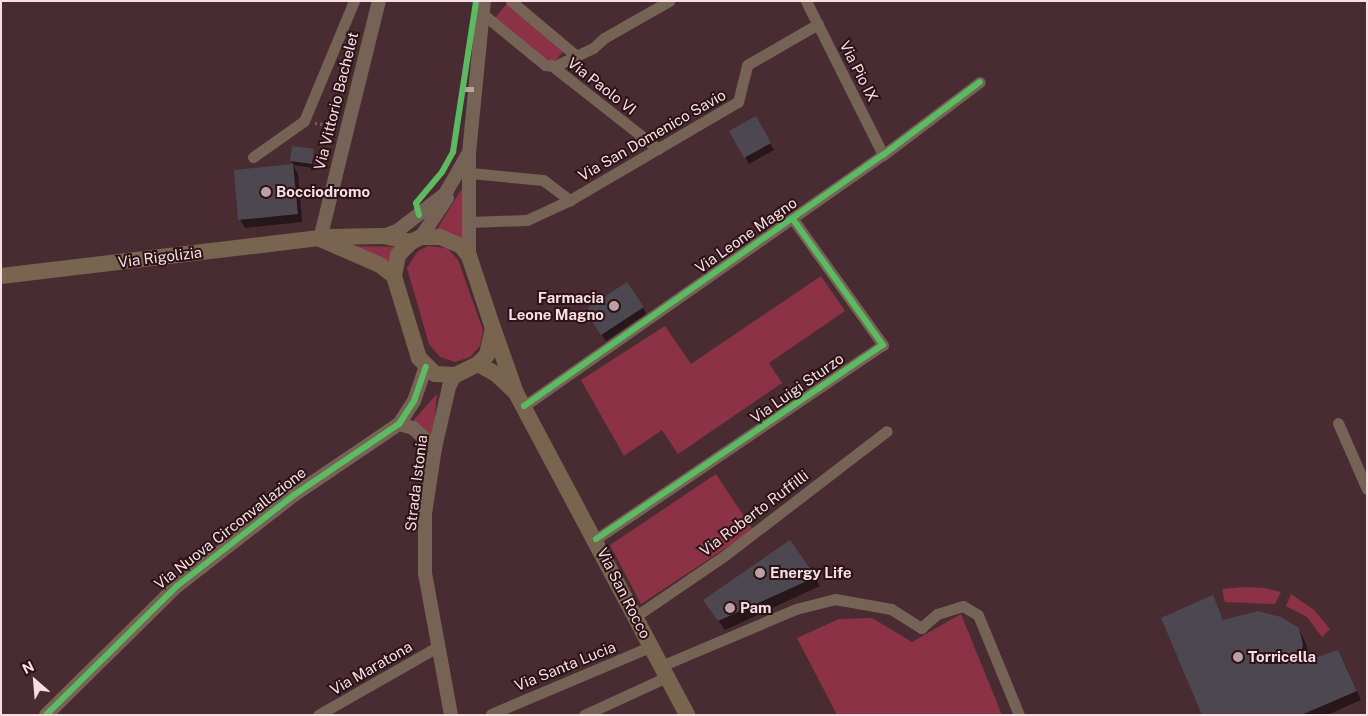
<!DOCTYPE html>
<html>
<head>
<meta charset="utf-8">
<style>
	body { margin:0 }
	#map { position:relative; width:1368px; height:716px; overflow:hidden; background:#492c32; font-family:"Public Sans",sans-serif }
	div>[style] { position:absolute }
	[style*='--x'] { left:calc(var(--x)*1px); top:calc(var(--y)*1px); width:calc(var(--w)*1px); rotate:calc(var(--a)*1deg) }
	.green>* { inset:0; background:#8b3247 }
	.shadow>* { inset:0; background:#0007 }
	.building>* { inset:0; background:#4d4751 }
	.path>* { height:2.5px; margin-top:-1.25px; transform-origin:0; background:repeating-linear-gradient(90deg,#726058 0 2.5px,transparent 0 5px) }
	.minor>* { height:11px; margin:-5.5px; padding:0 5.5px; transform-origin:5.5px; border-radius:5.5px; background:#756355 }
	.tertiary>* { height:14px; margin:-7px; padding:0 7px; transform-origin:7px; border-radius:7px; background:#756355 }
	.secondary>* { height:16px; margin:-8px; padding:0 8px; transform-origin:8px; border-radius:8px; background:#79644f }
	.quiet>* { height:5px; margin-top:-2.5px; transform-origin:0; background:repeating-linear-gradient(90deg,#bda197 0 10px,transparent 0 15px) }
	.cycleway>* { height:6px; margin:-3px; padding:0 3px; transform-origin:3px; border-radius:3px; background:#5cba63 }
	.dots>* { width:14px; height:14px; translate:-50% -50%; box-sizing:border-box; border:2px solid #2c1317; border-radius:50% }
	span { translate:-50% -50%; white-space:nowrap; text-align:center; line-height:1.15; -webkit-text-stroke:4px #2c1317; paint-order:stroke }
	.street-label { font-size:15px; color:#fbdee1 }
	.poi-label { font-size:15px; color:#fbdee1; font-weight:700 }
	.left { translate:0 -50%; text-align:left }
	.right { translate:-100% -50%; text-align:right }
	.frame { position:absolute; inset:0; border:2px solid #fbdee1; pointer-events:none }
	.north { position:absolute; left:10px; top:656px; width:50px; height:50px; -webkit-text-stroke:4px #2c1317; paint-order:stroke; rotate:333deg; font-size:14px; font-weight:700; line-height:20px; text-align:center; color:#fbdee1 }
	.north::after { content:''; display:block; margin:auto; width:18px; height:22px; background:#fbdee1; clip-path:polygon(50% 0,100% 100%,50% 72%,0 100%) }
</style>
</head>
<body>
<div id="map">
	<div class="green">
		<i style="clip-path:polygon(508px 2px,564px 51px,551px 65px,495px 18px)"></i>
		<i style="clip-path:polygon(464px 185px,465px 239px,437px 229px)"></i>
		<i style="clip-path:polygon(350px 246px,399px 247px,390px 266px)"></i>
		<i style="clip-path:polygon(428px 246px,447px 248px,458px 260px,483px 330px,480px 346px,470px 357px,455px 362px,440px 357px,429px 344px,407px 268px,418px 251px)"></i>
		<i style="clip-path:polygon(821px 276px,845px 311px,769px 363px,782px 383px,678px 454px,662px 430px,624px 456px,581px 380px,665px 326px,691px 364px)"></i>
		<i style="clip-path:polygon(437px 394px,433px 436px,412px 422px)"></i>
		<i style="clip-path:polygon(716px 474px,753px 530px,641px 604px,610px 545px)"></i>
		<i style="clip-path:polygon(1245px 587px,1264px 588px,1281px 592px,1275px 604px,1225px 602px,1222px 589px)"></i>
		<i style="clip-path:polygon(1291px 594px,1314px 610px,1330px 629px,1322px 637px,1307px 617px,1286px 606px)"></i>
		<i style="clip-path:polygon(961px 614px,1002px 715px,837px 715px,797px 638px,839px 619px,872px 618px,912px 642px)"></i>
	</div>
	<div class="shadow">
		<i style="clip-path:polygon(756px 118px,774px 150px,749px 164px,731px 132px)"></i>
		<i style="clip-path:polygon(313px 150px,313px 168px,294px 165px,291px 161px)"></i>
		<i style="clip-path:polygon(293px 165px,298px 174px,302px 222px,245px 228px,240px 219px)"></i>
		<i style="clip-path:polygon(643px 307px,646px 314px,606px 341px,590px 317px)"></i>
		<i style="clip-path:polygon(815px 578px,820px 586px,725px 630px,704px 600px)"></i>
		<i style="clip-path:polygon(1217px 606px,1224px 622px,1299px 629px,1307px 646px,1304px 663px,1343px 660px,1361px 700px,1327px 715px,1203px 715px)"></i>
	</div>
	<div class="building">
		<i style="clip-path:polygon(756px 116px,771px 143px,744px 158px,729px 131px)"></i>
		<i style="clip-path:polygon(292px 146px,314px 149px,312px 164px,290px 161px)"></i>
		<i style="clip-path:polygon(293px 164px,298px 214px,238px 220px,234px 170px)"></i>
		<i style="clip-path:polygon(627px 282px,644px 307px,601px 335px,584px 310px)"></i>
		<i style="clip-path:polygon(790px 540px,816px 577px,718px 621px,703px 600px)"></i>
		<i style="clip-path:polygon(1213px 595px,1223px 620px,1258px 611px,1281px 617px,1299px 628px,1303px 645px,1297px 664px,1338px 650px,1357px 691px,1301px 715px,1202px 715px,1161px 618px)"></i>
	</div>
	<div class="path">
		<i style="--x:315;--y:123;--w:20;--a:9"></i>
	</div>
	<div class="minor">
		<i style="--x:511;--y:1;--w:82;--a:40.1"></i>
		<i style="--x:806;--y:1;--w:172;--a:63.4"></i>
		<i style="--x:483;--y:14;--w:80;--a:39.4"></i>
		<i style="--x:545;--y:65;--w:10;--a:6"></i>
		<i style="--x:555;--y:66;--w:42;--a:-25.3"></i>
		<i style="--x:593;--y:48;--w:15;--a:-42"></i>
		<i style="--x:604;--y:38;--w:75;--a:-29.6"></i>
		<i style="--x:551;--y:65;--w:136;--a:38.1"></i>
		<i style="--x:253;--y:157;--w:62;--a:-35.2"></i>
		<i style="--x:304;--y:121;--w:130;--a:-67.4"></i>
		<i style="--x:470;--y:173;--w:73;--a:5.5"></i>
		<i style="--x:543;--y:180;--w:34;--a:37"></i>
		<i style="--x:570;--y:200;--w:194;--a:-30.3"></i>
		<i style="--x:738;--y:102;--w:38;--a:-76"></i>
		<i style="--x:747;--y:65;--w:82;--a:-30"></i>
		<i style="--x:469;--y:222;--w:58;--a:-2"></i>
		<i style="--x:527;--y:220;--w:47;--a:-24.9"></i>
		<i style="--x:524;--y:406;--w:438;--a:-35"></i>
		<i style="--x:883;--y:155;--w:121;--a:-37"></i>
		<i style="--x:1338;--y:423;--w:72;--a:66.3"></i>
		<i style="--x:596;--y:539;--w:346;--a:-34.1"></i>
		<i style="--x:883;--y:345;--w:156;--a:-125.6"></i>
		<i style="--x:636;--y:616;--w:107;--a:-34.3"></i>
		<i style="--x:724;--y:556;--w:205;--a:-37.5"></i>
		<i style="--x:661;--y:666;--w:147;--a:-22.9"></i>
		<i style="--x:796;--y:609;--w:40;--a:-14.4"></i>
		<i style="--x:835;--y:599;--w:57;--a:10.1"></i>
		<i style="--x:891;--y:609;--w:36;--a:32"></i>
		<i style="--x:921;--y:628;--w:21;--a:-41"></i>
		<i style="--x:937;--y:614;--w:27;--a:-17"></i>
		<i style="--x:963;--y:606;--w:17;--a:31"></i>
		<i style="--x:978;--y:615;--w:108;--a:67.7"></i>
		<i style="--x:491;--y:714;--w:175;--a:-22.9"></i>
		<i style="--x:318;--y:715;--w:139;--a:-29.7"></i>
		<i style="--x:584;--y:715;--w:91;--a:-24.6"></i>
	</div>
	<div class="tertiary">
		<i style="--x:383;--y:236;--w:15;--a:-20"></i>
		<i style="--x:397;--y:231;--w:61;--a:-37.6"></i>
		<i style="--x:445;--y:194;--w:46;--a:-60.1"></i>
		<i style="--x:421;--y:237;--w:47;--a:-56.3"></i>
		<i style="--x:320;--y:239;--w:245;--a:-76.1"></i>
		<i style="--x:469;--y:256;--w:103;--a:-90"></i>
		<i style="--x:469;--y:153;--w:153;--a:-84.4"></i>
		<i style="--x:399;--y:424;--w:15;--a:16"></i>
		<i style="--x:413;--y:428;--w:30;--a:42"></i>
		<i style="--x:46;--y:715;--w:184;--a:-44.6"></i>
		<i style="--x:177;--y:586;--w:148;--a:-37.9"></i>
		<i style="--x:294;--y:495;--w:127;--a:-34.1"></i>
		<i style="--x:399;--y:424;--w:27;--a:-57"></i>
		<i style="--x:414;--y:401;--w:36;--a:-71"></i>
		<i style="--x:451;--y:715;--w:143;--a:-100.4"></i>
		<i style="--x:425;--y:574;--w:60;--a:-90"></i>
		<i style="--x:425;--y:514;--w:67;--a:-81.4"></i>
		<i style="--x:435;--y:448;--w:63;--a:-77.1"></i>
		<i style="--x:449;--y:387;--w:13;--a:-63"></i>
	</div>
	<div class="secondary">
		<i style="--x:320;--y:239;--w:65;--a:23.4"></i>
		<i style="--x:380;--y:265;--w:18;--a:38"></i>
		<i style="--x:1;--y:276;--w:331;--a:-6.8"></i>
		<i style="--x:330;--y:237;--w:53;--a:-1.1"></i>
		<i style="--x:383;--y:236;--w:29;--a:12"></i>
		<i style="--x:411;--y:242;--w:11;--a:-27"></i>
		<i style="--x:421;--y:237;--w:19;--a:0"></i>
		<i style="--x:440;--y:237;--w:23;--a:23"></i>
		<i style="--x:461;--y:246;--w:13;--a:51"></i>
		<i style="--x:469;--y:256;--w:76;--a:71.6"></i>
		<i style="--x:493;--y:328;--w:28;--a:103"></i>
		<i style="--x:487;--y:355;--w:13;--a:135"></i>
		<i style="--x:478;--y:364;--w:25;--a:154"></i>
		<i style="--x:455;--y:375;--w:20;--a:-177"></i>
		<i style="--x:435;--y:374;--w:23;--a:-135"></i>
		<i style="--x:419;--y:358;--w:86;--a:-107"></i>
		<i style="--x:394;--y:276;--w:21;--a:-79"></i>
		<i style="--x:398;--y:255;--w:18;--a:-45"></i>
		<i style="--x:493;--y:328;--w:69;--a:70.5"></i>
		<i style="--x:516;--y:393;--w:365;--a:62"></i>
		<i style="--x:478;--y:364;--w:21;--a:29"></i>
		<i style="--x:496;--y:374;--w:25;--a:43"></i>
	</div>
	<div class="quiet">
		<i style="--x:464;--y:89;--w:11;--a:0"></i>
	</div>
	<div class="cycleway">
		<i style="--x:419;--y:215;--w:12;--a:-104"></i>
		<i style="--x:416;--y:203;--w:40;--a:-50"></i>
		<i style="--x:442;--y:172;--w:23;--a:-61"></i>
		<i style="--x:453;--y:152;--w:153;--a:-81.3"></i>
		<i style="--x:524;--y:406;--w:438;--a:-35"></i>
		<i style="--x:883;--y:155;--w:121;--a:-37"></i>
		<i style="--x:596;--y:539;--w:346;--a:-34.1"></i>
		<i style="--x:883;--y:345;--w:156;--a:-125.6"></i>
		<i style="--x:46;--y:715;--w:184;--a:-44.6"></i>
		<i style="--x:177;--y:586;--w:148;--a:-37.9"></i>
		<i style="--x:294;--y:495;--w:127;--a:-34.1"></i>
		<i style="--x:399;--y:424;--w:27;--a:-57"></i>
		<i style="--x:414;--y:401;--w:36;--a:-71"></i>
	</div>
	<div class="dots">
		<i style="left:266px;top:192px;background:#bda0a4"></i>
		<i style="left:614px;top:306px;background:#bda0a4"></i>
		<i style="left:760px;top:573px;background:#bda0a4"></i>
		<i style="left:730px;top:608px;background:#bda0a4"></i>
		<i style="left:1238px;top:657px;background:#bda0a4"></i>
	</div>
	<div class="street-label">
		<span style="left:859px;top:71px;rotate:63deg">Via Pio IX</span>
		<span style="left:602px;top:86px;rotate:38deg">Via Paolo VI</span>
		<span style="left:336px;top:101px;rotate:-76deg">Via Vittorio Bachelet</span>
		<span style="left:652px;top:135px;rotate:-30deg">Via San Domenico Savio</span>
		<span style="left:746px;top:235px;rotate:-35deg">Via Leone Magno</span>
		<span style="left:160px;top:257px;rotate:-7deg">Via Rigolizia</span>
		<span style="left:797px;top:388px;rotate:-35deg">Via Luigi Sturzo</span>
		<span style="left:416px;top:483px;rotate:-83deg">Strada Istonia</span>
		<span style="left:754px;top:513px;rotate:-37deg">Via Roberto Ruffilli</span>
		<span style="left:230px;top:528px;rotate:-38deg">Via Nuova Circonvallazione</span>
		<span style="left:624px;top:593px;rotate:63deg">Via San Rocco</span>
		<span style="left:565px;top:666px;rotate:-22deg">Via Santa Lucia</span>
		<span style="left:371px;top:668px;rotate:-30deg">Via Maratona</span>
	</div>
	<div class="poi-label">
		<span class="left" style="left:276px;top:192px">Bocciodromo</span>
		<span class="right" style="left:604px;top:306px">Farmacia<br>Leone Magno</span>
		<span class="left" style="left:770px;top:573px">Energy Life</span>
		<span class="left" style="left:740px;top:608px">Pam</span>
		<span class="left" style="left:1248px;top:657px">Torricella</span>
	</div>
	<div class="frame"></div>
	<div class="north">N</div>
</div>
</body>
</html>
